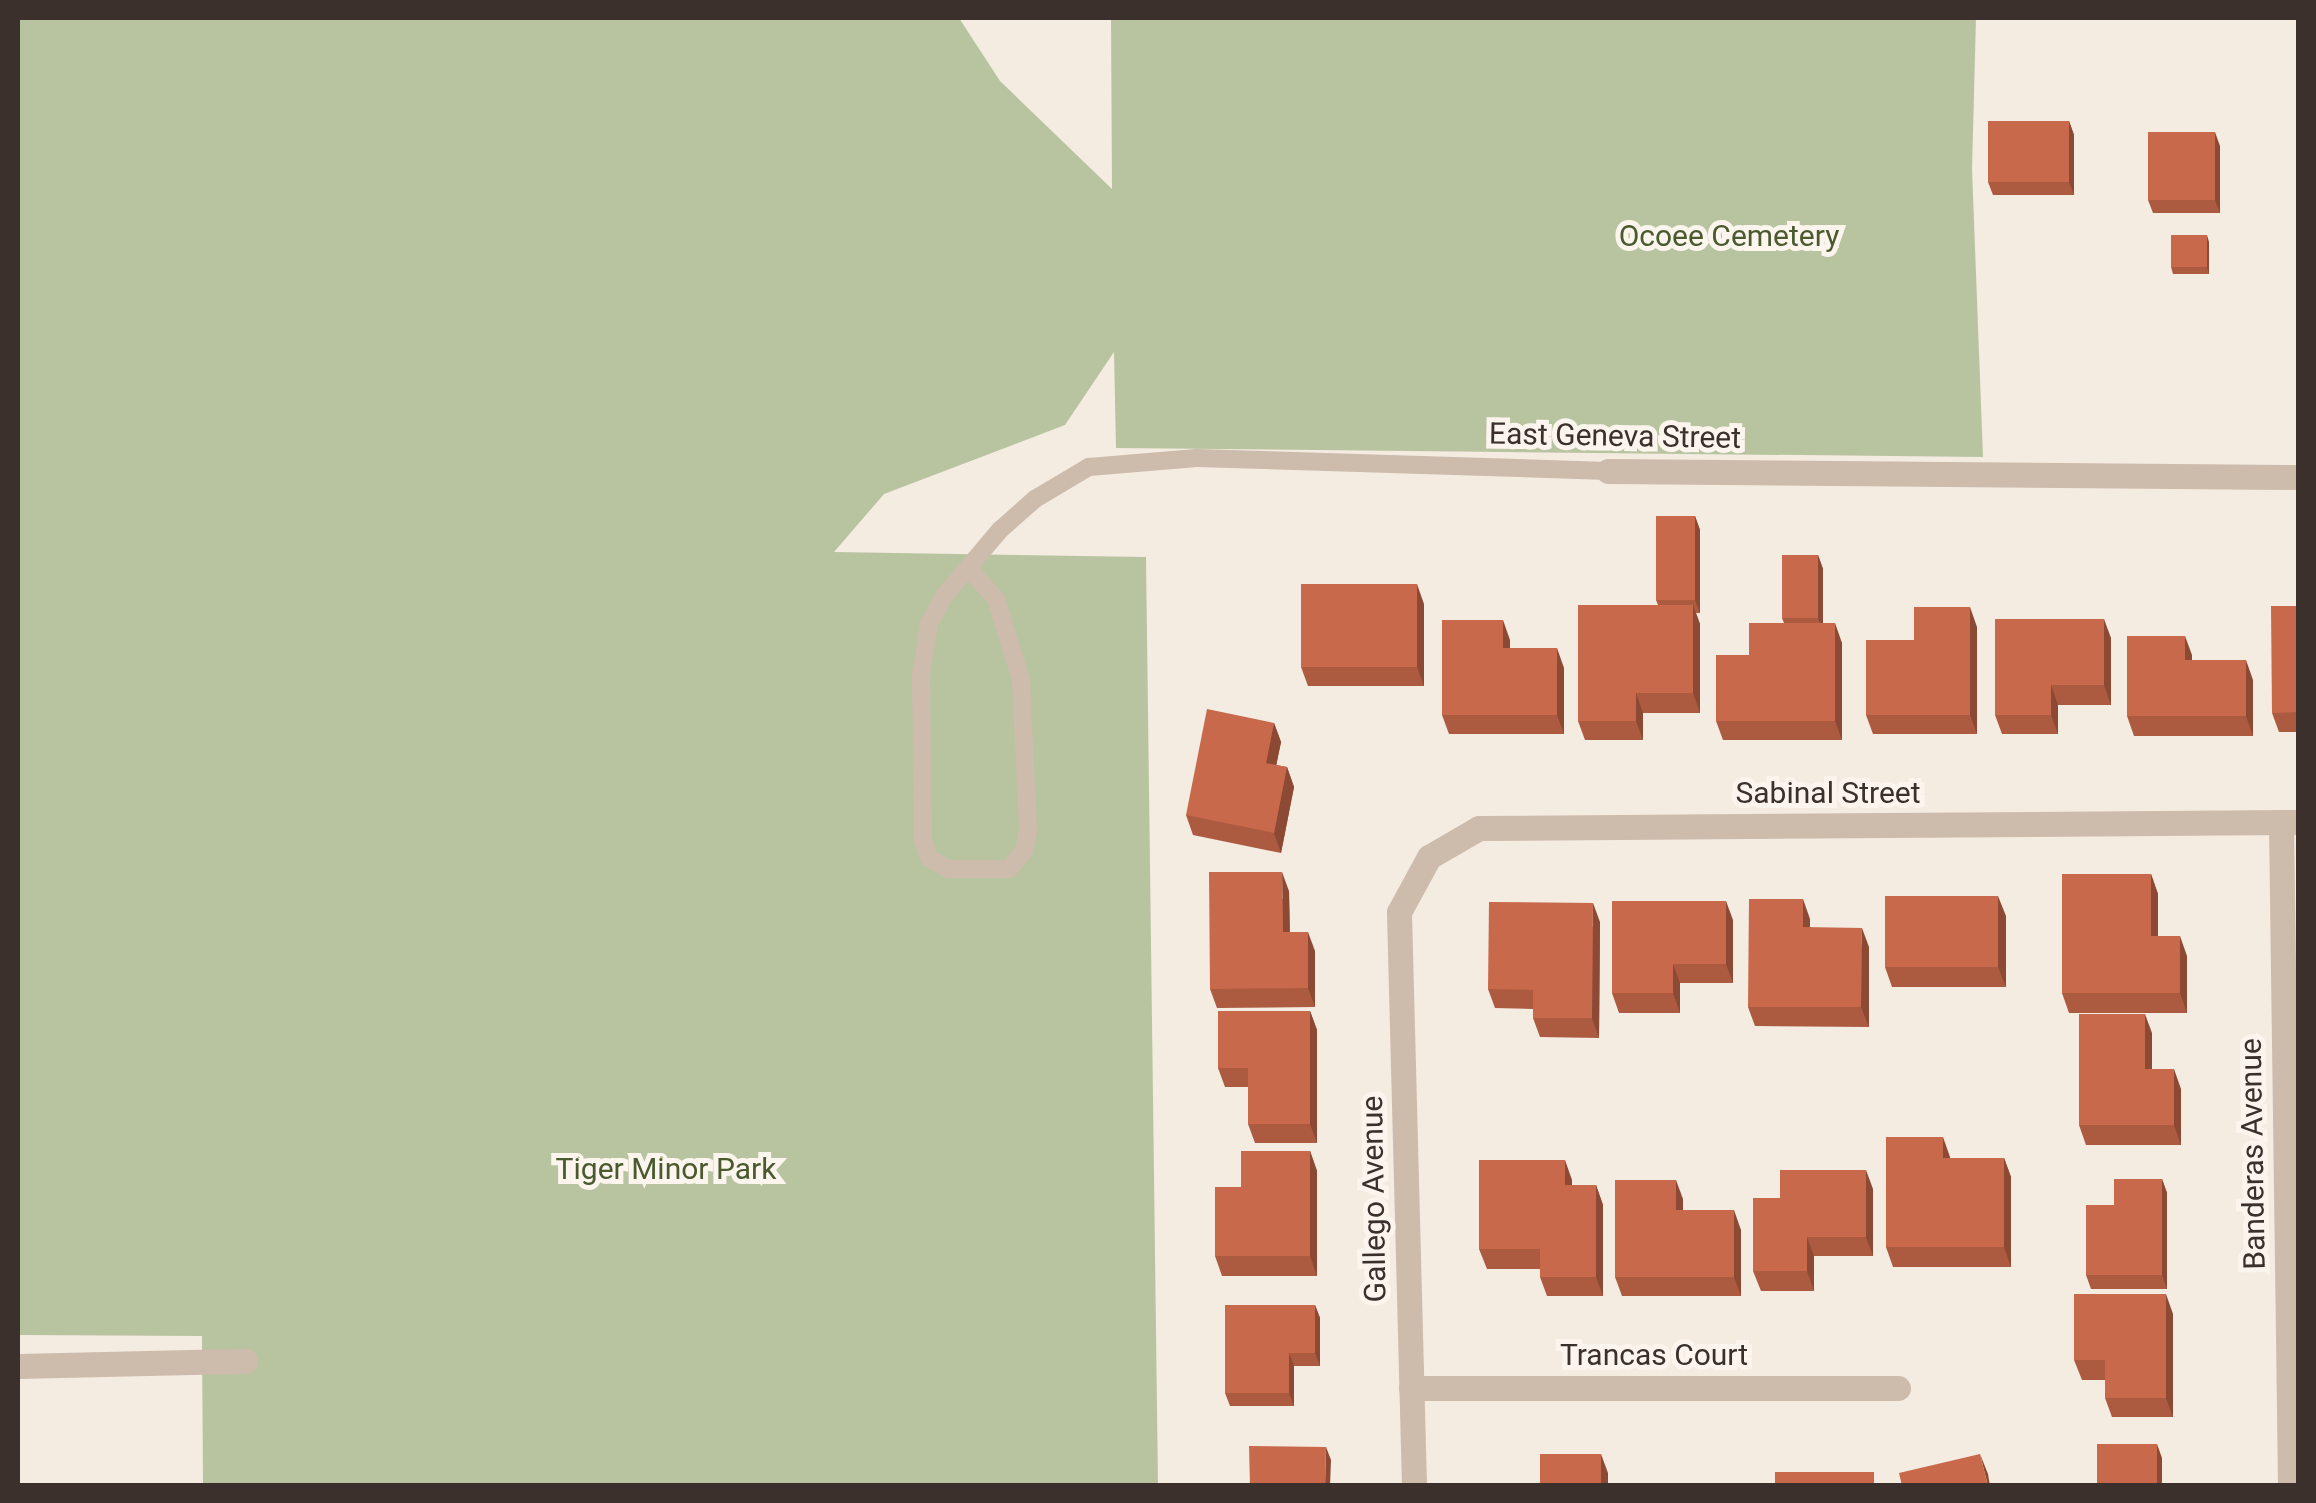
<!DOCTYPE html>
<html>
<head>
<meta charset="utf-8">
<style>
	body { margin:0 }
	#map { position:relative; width:2316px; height:1503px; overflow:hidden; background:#f4ebe1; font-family:Roboto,sans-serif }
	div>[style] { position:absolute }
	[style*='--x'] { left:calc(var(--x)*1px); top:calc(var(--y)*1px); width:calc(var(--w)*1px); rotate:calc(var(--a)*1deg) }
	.green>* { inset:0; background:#b8c4a0 }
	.lane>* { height:18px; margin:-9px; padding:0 9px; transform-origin:9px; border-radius:9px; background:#cdbbac }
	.street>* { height:25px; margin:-12.5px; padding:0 12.5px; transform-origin:12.5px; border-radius:12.5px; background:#cdbbac }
	.wall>* { inset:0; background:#ac5a40 }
	.shaded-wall>* { inset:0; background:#8c4a34 }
	.building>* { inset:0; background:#c8694b }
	span { translate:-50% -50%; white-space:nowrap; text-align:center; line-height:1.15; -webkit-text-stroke:10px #fbf5ee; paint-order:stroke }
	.park-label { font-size:30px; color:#4a5a2e }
	.street-label { font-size:30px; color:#3b302b }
	.frame { position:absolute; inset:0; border:20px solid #3b302b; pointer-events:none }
</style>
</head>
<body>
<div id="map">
	<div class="green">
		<i style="clip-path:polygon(18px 18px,959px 18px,1000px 81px,1112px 189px,1111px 18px,1976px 18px,1972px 169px,1983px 457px,1116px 448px,1114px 352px,1065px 425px,884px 494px,834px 552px,1146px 557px,1158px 1485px,203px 1485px,202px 1336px,18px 1335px)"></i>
	</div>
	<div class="lane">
		<i style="--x:969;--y:569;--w:40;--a:48"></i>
		<i style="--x:996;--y:599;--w:85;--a:72.8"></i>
		<i style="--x:1021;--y:680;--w:150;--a:87.3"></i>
		<i style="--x:1028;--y:830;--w:21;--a:101"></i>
		<i style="--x:1024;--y:851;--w:23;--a:130"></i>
		<i style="--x:1009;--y:869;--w:61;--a:180"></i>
		<i style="--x:948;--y:869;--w:22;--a:-150"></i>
		<i style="--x:929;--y:858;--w:20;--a:-108"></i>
		<i style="--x:923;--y:839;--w:165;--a:-90.7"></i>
		<i style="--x:921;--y:674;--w:51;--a:-80.9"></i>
		<i style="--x:929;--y:624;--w:32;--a:-62"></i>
		<i style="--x:944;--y:596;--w:87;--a:-49.7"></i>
		<i style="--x:1000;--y:530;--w:47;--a:-41.5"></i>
		<i style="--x:1035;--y:499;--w:63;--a:-30.7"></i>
		<i style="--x:1089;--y:467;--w:108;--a:-4.8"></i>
		<i style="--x:1197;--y:458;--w:411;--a:1.8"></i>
	</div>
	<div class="street">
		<i style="--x:1608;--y:471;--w:690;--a:0.5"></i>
		<i style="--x:2281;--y:822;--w:664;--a:89.22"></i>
		<i style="--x:18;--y:1366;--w:227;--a:-1.3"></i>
		<i style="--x:1411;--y:1388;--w:487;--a:0"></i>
		<i style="--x:1414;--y:1486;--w:574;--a:-91.5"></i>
		<i style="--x:1399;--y:912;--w:63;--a:-61.4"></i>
		<i style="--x:1429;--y:857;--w:58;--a:-30.1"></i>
		<i style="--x:1479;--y:828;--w:819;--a:-0.42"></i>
	</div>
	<div class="wall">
		<i style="clip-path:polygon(2069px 121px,2074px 135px,2074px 195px,1993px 195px,1988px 182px)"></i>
		<i style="clip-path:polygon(2220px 146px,2220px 213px,2153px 213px,2148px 200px)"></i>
		<i style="clip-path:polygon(2209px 242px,2209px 274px,2173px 274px,2171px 267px)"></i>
		<i style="clip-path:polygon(1695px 516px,1700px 530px,1700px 613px,1696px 613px,1700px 624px,1700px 713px,1643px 713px,1643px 740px,1585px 740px,1578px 721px,1658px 605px,1656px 600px)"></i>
		<i style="clip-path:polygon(1818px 555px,1823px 569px,1823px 623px,1842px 643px,1842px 740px,1723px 740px,1716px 721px,1749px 655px,1784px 623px,1782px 618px)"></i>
		<i style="clip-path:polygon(1424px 604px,1424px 686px,1308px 686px,1301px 667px)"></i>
		<i style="clip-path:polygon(2298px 606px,2298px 732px,2279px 732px,2272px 713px)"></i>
		<i style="clip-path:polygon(1977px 627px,1977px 734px,1873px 734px,1866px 715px)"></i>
		<i style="clip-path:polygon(2111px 638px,2111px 705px,2058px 705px,2058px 734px,2002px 734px,1995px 715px)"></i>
		<i style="clip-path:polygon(1510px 640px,1510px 648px,1564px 668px,1564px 734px,1449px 734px,1442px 715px)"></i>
		<i style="clip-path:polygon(2192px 655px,2192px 660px,2253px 680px,2253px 736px,2134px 736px,2127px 716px)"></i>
		<i style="clip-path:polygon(1274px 723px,1281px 742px,1276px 765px,1287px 767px,1294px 787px,1281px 853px,1193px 835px,1186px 815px)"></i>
		<i style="clip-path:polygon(2151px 874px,2158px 894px,2158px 936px,2187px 956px,2187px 1013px,2069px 1013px,2062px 993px)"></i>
		<i style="clip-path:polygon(1289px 891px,1290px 932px,1315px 951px,1315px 1007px,1217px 1008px,1210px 989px)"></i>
		<i style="clip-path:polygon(2006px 916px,2006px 987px,1892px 987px,1885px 967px)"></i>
		<i style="clip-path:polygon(1810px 919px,1810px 927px,1869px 947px,1869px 1027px,1755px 1026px,1748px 1007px)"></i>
		<i style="clip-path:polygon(1733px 920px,1733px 983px,1680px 983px,1680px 1013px,1619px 1013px,1612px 993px)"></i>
		<i style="clip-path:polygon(1600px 922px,1599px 1038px,1540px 1037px,1533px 1018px,1533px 1009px,1495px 1008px,1488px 989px)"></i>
		<i style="clip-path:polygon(1310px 1011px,1317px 1030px,1317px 1143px,1255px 1143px,1248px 1124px,1248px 1087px,1225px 1087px,1218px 1068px)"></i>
		<i style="clip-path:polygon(2152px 1033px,2152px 1069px,2181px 1089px,2181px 1145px,2086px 1145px,2079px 1125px)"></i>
		<i style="clip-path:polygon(1310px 1151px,1317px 1171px,1317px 1276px,1222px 1276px,1215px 1256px,1241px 1187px)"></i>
		<i style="clip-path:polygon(1950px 1158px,2004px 1158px,2011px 1177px,2011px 1267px,1893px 1267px,1886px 1247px)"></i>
		<i style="clip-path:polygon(2162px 1179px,2167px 1193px,2167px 1289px,2091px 1289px,2086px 1275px,2114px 1205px)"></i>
		<i style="clip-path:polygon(1572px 1180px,1572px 1185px,1596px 1185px,1603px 1205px,1603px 1296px,1547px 1296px,1540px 1277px,1540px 1269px,1487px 1269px,1479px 1249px)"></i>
		<i style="clip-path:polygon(1873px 1189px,1873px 1256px,1814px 1256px,1814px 1291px,1761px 1291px,1753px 1271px,1780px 1198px)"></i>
		<i style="clip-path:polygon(1683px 1199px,1683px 1210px,1741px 1230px,1741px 1296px,1622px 1296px,1615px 1277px)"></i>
		<i style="clip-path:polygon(1315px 1305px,1320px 1318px,1320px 1366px,1294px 1366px,1294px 1406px,1230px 1406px,1225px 1393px)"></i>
		<i style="clip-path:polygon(2173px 1314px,2173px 1417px,2112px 1417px,2105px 1398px,2105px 1380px,2082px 1380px,2074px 1360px)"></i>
	</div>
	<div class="shaded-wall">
		<i style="clip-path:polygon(2069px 121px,2074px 135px,2074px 195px,2069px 182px)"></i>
		<i style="clip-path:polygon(2215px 132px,2220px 146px,2220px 213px,2215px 200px)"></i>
		<i style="clip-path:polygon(2207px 235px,2209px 242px,2209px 274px,2207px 267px)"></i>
		<i style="clip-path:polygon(1695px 516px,1700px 530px,1700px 613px,1695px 600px)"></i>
		<i style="clip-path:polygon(1818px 555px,1823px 569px,1823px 632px,1818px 618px)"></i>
		<i style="clip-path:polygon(1417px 584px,1424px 604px,1424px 686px,1417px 667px)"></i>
		<i style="clip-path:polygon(1693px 605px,1700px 624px,1700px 713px,1693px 693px)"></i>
		<i style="clip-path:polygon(1970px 607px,1977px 627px,1977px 734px,1970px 715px)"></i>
		<i style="clip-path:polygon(2104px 619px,2111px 638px,2111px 705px,2104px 685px)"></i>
		<i style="clip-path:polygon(1503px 620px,1510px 640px,1510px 668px,1503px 648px)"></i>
		<i style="clip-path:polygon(1835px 623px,1842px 643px,1842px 740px,1835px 721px)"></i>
		<i style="clip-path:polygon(2185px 636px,2192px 655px,2192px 680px,2185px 660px)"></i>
		<i style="clip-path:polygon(1557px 648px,1564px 668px,1564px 734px,1557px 715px)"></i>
		<i style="clip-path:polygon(2246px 660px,2253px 680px,2253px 736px,2246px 716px)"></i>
		<i style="clip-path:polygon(2051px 685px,2058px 705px,2058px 734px,2051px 715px)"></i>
		<i style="clip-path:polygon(1636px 693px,1643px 713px,1643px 740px,1636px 721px)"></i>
		<i style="clip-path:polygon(1274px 723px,1281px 742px,1273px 782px,1266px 763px)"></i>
		<i style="clip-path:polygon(1287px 767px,1294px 787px,1281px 853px,1274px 833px)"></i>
		<i style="clip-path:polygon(1282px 872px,1289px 891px,1290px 952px,1283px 932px)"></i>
		<i style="clip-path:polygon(2151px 874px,2158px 894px,2158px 956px,2151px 936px)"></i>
		<i style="clip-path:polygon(1998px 896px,2006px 916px,2006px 987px,1998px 967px)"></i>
		<i style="clip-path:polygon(1803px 899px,1810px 919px,1810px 947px,1803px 927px)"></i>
		<i style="clip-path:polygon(1726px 901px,1733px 920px,1733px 983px,1726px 964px)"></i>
		<i style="clip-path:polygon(1593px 903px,1600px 922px,1599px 1038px,1592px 1018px)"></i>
		<i style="clip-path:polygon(1862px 928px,1869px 947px,1869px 1027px,1861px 1007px)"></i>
		<i style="clip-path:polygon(1308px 932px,1315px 951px,1315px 1007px,1308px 988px)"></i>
		<i style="clip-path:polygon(2180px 936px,2187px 956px,2187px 1013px,2180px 993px)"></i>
		<i style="clip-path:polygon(1673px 964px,1680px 983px,1680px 1013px,1673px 993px)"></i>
		<i style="clip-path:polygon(1310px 1011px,1317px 1030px,1317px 1143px,1310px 1124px)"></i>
		<i style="clip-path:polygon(2145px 1014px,2152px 1033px,2152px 1089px,2145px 1069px)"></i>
		<i style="clip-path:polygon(2174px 1069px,2181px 1089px,2181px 1145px,2174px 1125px)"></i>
		<i style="clip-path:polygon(1943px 1137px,1950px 1157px,1950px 1177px,1943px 1158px)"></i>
		<i style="clip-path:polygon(1310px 1151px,1317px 1171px,1317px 1276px,1310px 1256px)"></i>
		<i style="clip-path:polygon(2004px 1158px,2011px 1177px,2011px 1267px,2004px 1247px)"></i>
		<i style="clip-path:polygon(1565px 1160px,1572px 1180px,1572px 1205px,1565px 1185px)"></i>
		<i style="clip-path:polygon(1866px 1170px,1873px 1189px,1873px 1256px,1866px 1237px)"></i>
		<i style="clip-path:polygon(2162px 1179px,2167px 1193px,2167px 1289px,2162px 1275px)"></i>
		<i style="clip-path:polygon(1676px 1180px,1683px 1199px,1683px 1230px,1676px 1210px)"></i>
		<i style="clip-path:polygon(1596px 1185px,1603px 1205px,1603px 1296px,1596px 1277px)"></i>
		<i style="clip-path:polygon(1734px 1210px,1741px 1230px,1741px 1296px,1734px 1277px)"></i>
		<i style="clip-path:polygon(1807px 1237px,1814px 1256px,1814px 1291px,1807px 1271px)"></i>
		<i style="clip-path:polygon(2166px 1294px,2173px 1314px,2173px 1417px,2166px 1398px)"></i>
		<i style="clip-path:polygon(1315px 1305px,1320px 1318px,1320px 1366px,1315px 1353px)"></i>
		<i style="clip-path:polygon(1289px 1353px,1294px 1366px,1294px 1406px,1289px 1393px)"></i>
		<i style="clip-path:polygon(2157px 1444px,2162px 1458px,2162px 1486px,2157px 1486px)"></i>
		<i style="clip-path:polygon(1326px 1447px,1331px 1460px,1330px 1486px,1325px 1486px)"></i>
		<i style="clip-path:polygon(1601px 1454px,1608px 1473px,1608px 1486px,1601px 1486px)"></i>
		<i style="clip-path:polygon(1980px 1454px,1988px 1474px,1990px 1486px,1988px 1486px)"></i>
	</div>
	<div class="building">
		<i style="clip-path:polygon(1988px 121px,2069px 121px,2069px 182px,1988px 182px)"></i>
		<i style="clip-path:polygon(2148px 132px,2215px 132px,2215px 200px,2148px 200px)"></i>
		<i style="clip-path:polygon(2171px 235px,2207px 235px,2207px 267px,2171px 267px)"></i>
		<i style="clip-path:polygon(1656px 516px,1695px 516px,1695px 600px,1656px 600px)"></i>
		<i style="clip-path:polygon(1782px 555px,1818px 555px,1818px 618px,1782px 618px)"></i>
		<i style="clip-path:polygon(1301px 584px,1417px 584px,1417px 667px,1301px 667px)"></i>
		<i style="clip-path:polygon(1578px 605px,1693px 605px,1693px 693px,1636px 693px,1636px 721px,1578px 721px)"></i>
		<i style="clip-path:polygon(2271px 606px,2298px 606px,2298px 712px,2272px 713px)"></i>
		<i style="clip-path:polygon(1914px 607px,1970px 607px,1970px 715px,1866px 715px,1866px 640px,1914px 640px)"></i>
		<i style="clip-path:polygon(1995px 619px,2104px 619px,2104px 685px,2051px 685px,2051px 715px,1995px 715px)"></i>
		<i style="clip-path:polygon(1442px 620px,1503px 620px,1503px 648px,1557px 648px,1557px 715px,1442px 715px)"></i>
		<i style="clip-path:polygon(1749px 623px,1835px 623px,1835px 721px,1716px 721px,1716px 655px,1749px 655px)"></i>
		<i style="clip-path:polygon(2127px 636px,2185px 636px,2185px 660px,2246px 660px,2246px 716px,2127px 716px)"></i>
		<i style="clip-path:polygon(1207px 709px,1274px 723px,1266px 763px,1287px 767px,1274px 833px,1186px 815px)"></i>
		<i style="clip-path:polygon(1209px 872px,1282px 872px,1283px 932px,1308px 932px,1308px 988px,1210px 989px)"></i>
		<i style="clip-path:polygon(2062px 874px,2151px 874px,2151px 936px,2180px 936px,2180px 993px,2062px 993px)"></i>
		<i style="clip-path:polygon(1885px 896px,1998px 896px,1998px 967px,1885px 967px)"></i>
		<i style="clip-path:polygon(1749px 899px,1803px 899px,1803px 927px,1862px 928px,1861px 1007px,1748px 1007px)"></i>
		<i style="clip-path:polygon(1612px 901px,1726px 901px,1726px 964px,1673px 964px,1673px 993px,1612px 993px)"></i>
		<i style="clip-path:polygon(1489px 902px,1593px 903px,1592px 1018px,1533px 1018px,1533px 990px,1488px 989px)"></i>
		<i style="clip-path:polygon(1218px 1011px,1310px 1011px,1310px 1124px,1248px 1124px,1248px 1068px,1218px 1068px)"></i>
		<i style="clip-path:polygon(2079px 1014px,2145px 1014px,2145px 1069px,2174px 1069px,2174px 1125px,2079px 1125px)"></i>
		<i style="clip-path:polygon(1886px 1137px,1943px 1137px,1943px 1158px,2004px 1158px,2004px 1247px,1886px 1247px)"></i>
		<i style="clip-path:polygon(1241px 1151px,1310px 1151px,1310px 1256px,1215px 1256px,1215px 1187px,1241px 1187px)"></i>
		<i style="clip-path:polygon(1479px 1160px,1565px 1160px,1565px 1185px,1596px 1185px,1596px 1277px,1540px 1277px,1540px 1249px,1479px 1249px)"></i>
		<i style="clip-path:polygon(1780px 1170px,1866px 1170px,1866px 1237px,1807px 1237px,1807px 1271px,1753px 1271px,1753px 1198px,1780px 1198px)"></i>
		<i style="clip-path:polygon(2114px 1179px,2162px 1179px,2162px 1275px,2086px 1275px,2086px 1205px,2114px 1205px)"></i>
		<i style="clip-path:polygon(1615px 1180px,1676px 1180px,1676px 1210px,1734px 1210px,1734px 1277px,1615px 1277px)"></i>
		<i style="clip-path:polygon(2074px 1294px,2166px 1294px,2166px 1398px,2105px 1398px,2105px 1360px,2074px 1360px)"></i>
		<i style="clip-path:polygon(1225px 1305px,1315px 1305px,1315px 1353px,1289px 1353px,1289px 1393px,1225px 1393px)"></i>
		<i style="clip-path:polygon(2097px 1444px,2157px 1444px,2157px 1486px,2097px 1486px)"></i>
		<i style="clip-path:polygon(1249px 1446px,1326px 1447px,1325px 1486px,1250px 1486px)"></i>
		<i style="clip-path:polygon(1540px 1454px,1601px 1454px,1601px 1486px,1497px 1486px,1497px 1483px,1540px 1483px)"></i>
		<i style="clip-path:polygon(1980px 1454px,1988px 1486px,1902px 1486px,1899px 1473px)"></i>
		<i style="clip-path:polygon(1775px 1472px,1874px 1472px,1874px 1486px,1775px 1486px)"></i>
	</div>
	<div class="park-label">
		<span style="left:1729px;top:236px">Ocoee Cemetery</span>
		<span style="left:666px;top:1169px">Tiger Minor Park</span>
	</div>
	<div class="street-label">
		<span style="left:1615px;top:436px;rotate:1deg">East Geneva Street</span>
		<span style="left:1828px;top:793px">Sabinal Street</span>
		<span style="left:2253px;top:1154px;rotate:-91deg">Banderas Avenue</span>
		<span style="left:1374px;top:1199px;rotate:-91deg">Gallego Avenue</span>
		<span style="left:1654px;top:1355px">Trancas Court</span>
	</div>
	<div class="frame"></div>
</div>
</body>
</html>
